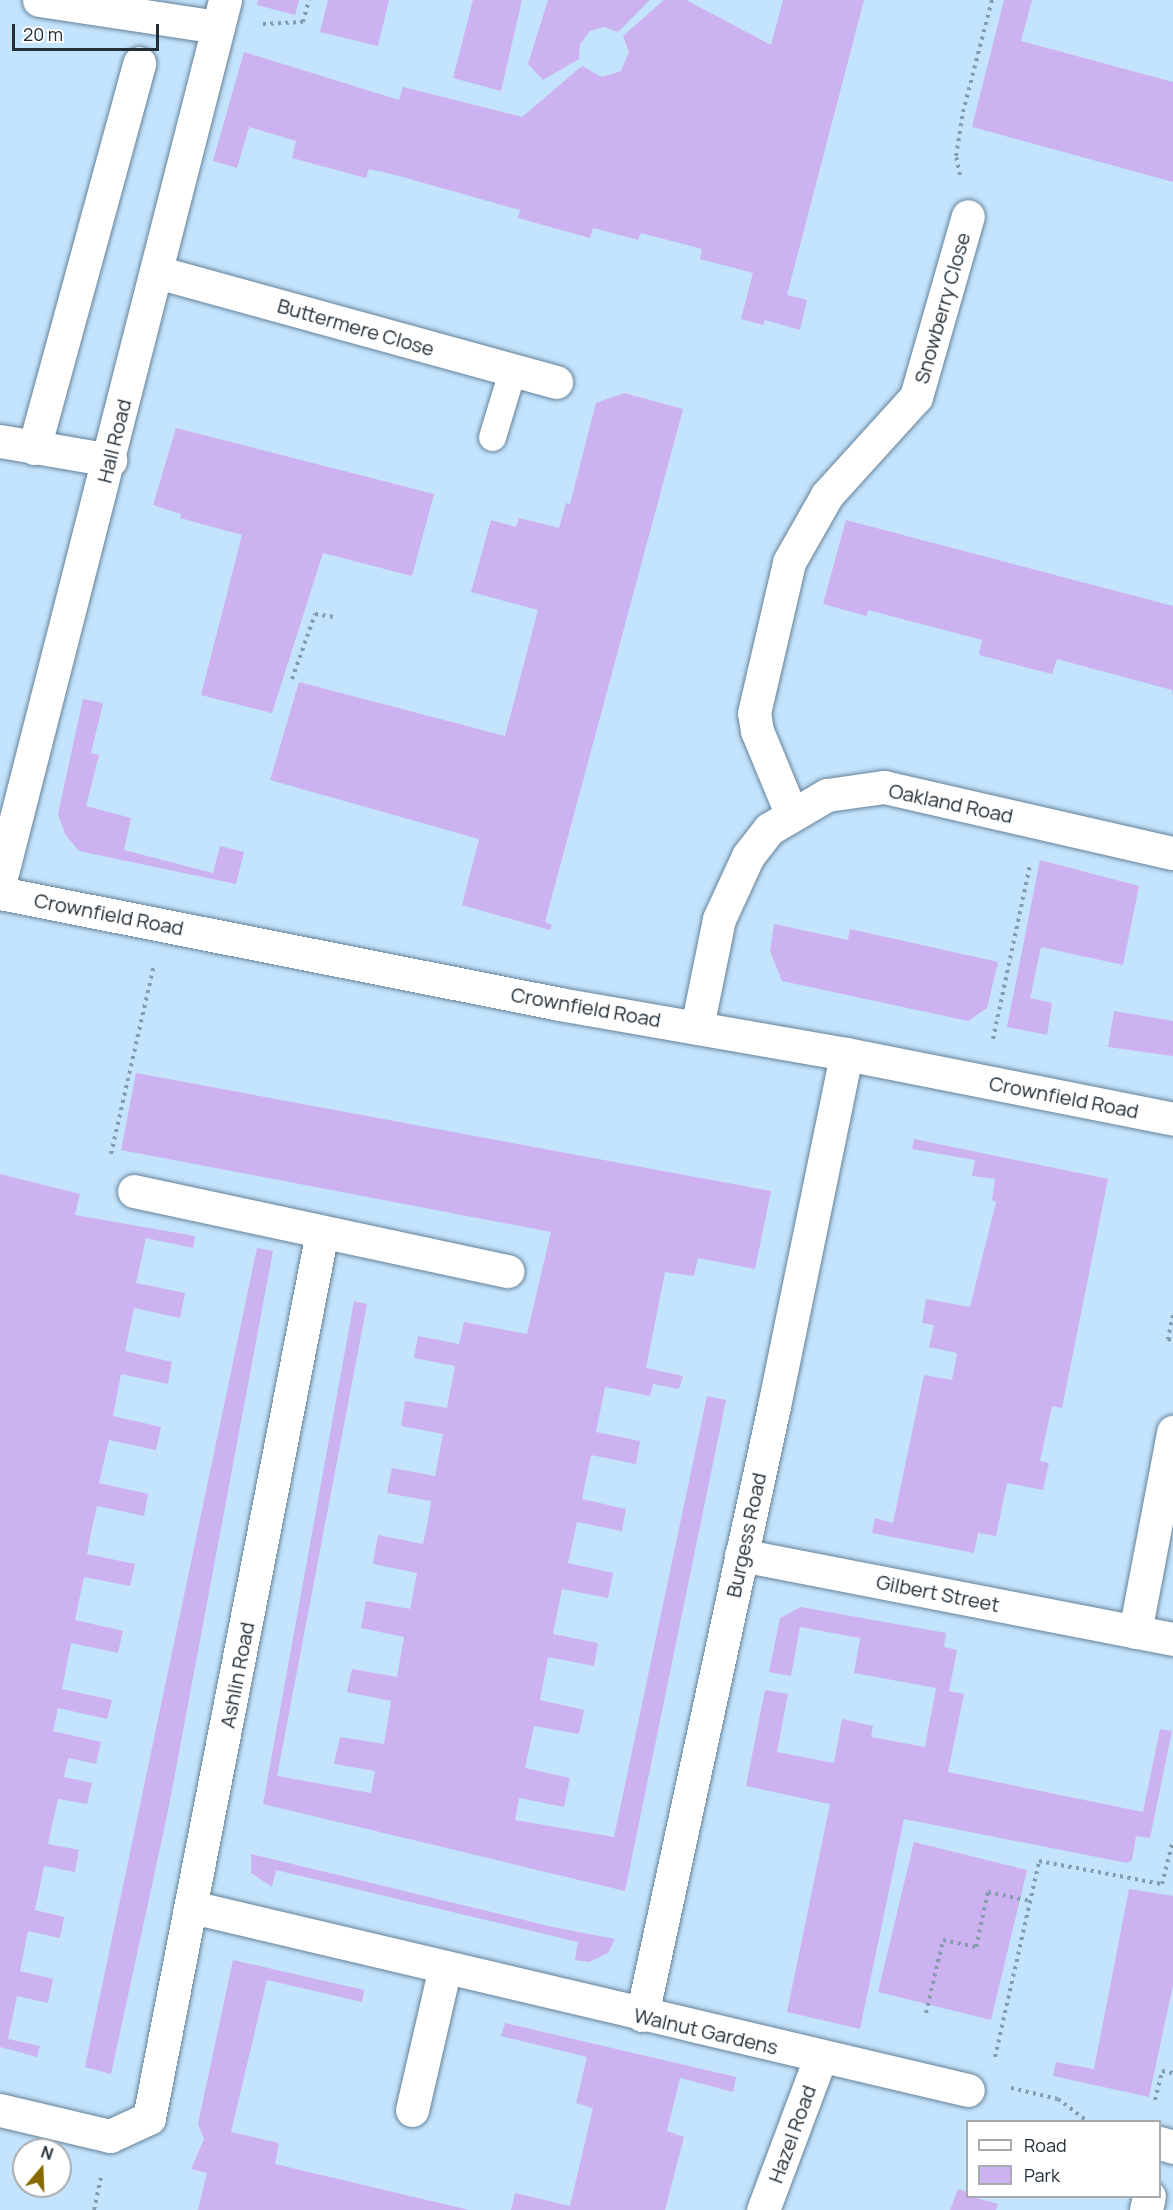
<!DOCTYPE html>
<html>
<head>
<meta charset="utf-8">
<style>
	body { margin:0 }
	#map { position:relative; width:1173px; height:2210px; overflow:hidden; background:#c4e3fc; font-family:Manrope,sans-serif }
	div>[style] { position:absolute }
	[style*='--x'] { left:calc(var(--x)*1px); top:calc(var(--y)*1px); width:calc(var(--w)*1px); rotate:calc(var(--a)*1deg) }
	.green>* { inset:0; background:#cdb2f1 }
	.path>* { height:4px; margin-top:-2px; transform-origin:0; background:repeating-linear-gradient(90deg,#849caf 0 3px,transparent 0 7.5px) }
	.roads { filter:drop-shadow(0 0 2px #658298) drop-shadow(0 0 2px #658298) }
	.lane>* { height:27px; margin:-13.5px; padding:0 13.5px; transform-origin:13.5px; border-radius:13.5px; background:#fff }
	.street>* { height:33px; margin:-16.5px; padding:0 16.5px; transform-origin:16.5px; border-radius:16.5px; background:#fff }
	.secondary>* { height:33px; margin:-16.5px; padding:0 16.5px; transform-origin:16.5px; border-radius:16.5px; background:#fff }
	span { translate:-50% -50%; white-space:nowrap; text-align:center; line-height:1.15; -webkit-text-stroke:4.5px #fff; paint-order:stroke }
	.street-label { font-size:20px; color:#222e38 }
	.legend { position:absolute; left:966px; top:2120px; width:195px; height:78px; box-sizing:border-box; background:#fff; border:2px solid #a7abaf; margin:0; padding:8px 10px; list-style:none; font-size:18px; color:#222e38 }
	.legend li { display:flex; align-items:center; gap:12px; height:30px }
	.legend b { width:30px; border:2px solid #a7abaf }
	.north { position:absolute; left:12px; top:2138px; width:60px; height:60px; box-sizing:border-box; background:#fff; border:2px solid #a7abaf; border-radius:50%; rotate:19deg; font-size:16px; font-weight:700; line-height:24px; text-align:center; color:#222e38 }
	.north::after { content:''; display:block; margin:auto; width:21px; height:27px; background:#856802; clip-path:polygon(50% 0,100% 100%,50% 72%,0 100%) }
	.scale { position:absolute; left:12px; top:24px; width:147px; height:27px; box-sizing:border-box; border:3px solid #222e38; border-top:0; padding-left:8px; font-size:18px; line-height:21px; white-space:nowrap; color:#222e38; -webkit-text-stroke:4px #fff; paint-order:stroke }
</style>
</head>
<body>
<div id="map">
	<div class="green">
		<i style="clip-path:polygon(258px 0,299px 0,295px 15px,257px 5px)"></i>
		<i style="clip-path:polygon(328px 0,389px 0,378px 46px,320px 32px)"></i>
		<i style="clip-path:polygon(473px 0,522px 0,501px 91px,453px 78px)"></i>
		<i style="clip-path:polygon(548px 0,650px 0,618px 32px,604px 27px,590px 31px,580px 44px,579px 59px,543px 80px,528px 64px)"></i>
		<i style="clip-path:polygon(664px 0,686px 0,771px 45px,783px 0,864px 0,787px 295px,807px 300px,800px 330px,765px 320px,763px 325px,741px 319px,753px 273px,700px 259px,702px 249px,641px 233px,638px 240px,593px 228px,590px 238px,518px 218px,520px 210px,399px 176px,369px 169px,366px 178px,292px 158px,296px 141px,249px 127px,237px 168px,213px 161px,244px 52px,399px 100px,403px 87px,522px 117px,582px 66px,602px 77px,621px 71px,629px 52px,623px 36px)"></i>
		<i style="clip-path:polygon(1004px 0,1032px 0,1021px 41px,1173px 82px,1173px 182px,972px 127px)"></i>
		<i style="clip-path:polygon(624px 393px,683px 409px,545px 922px,552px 925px,550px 930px,462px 905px,479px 839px,270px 780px,299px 682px,505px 736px,538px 610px,471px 592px,491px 520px,516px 527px,519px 518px,559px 528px,566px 503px,570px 504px,596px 403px)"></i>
		<i style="clip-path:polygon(176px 428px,434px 494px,412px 576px,323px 553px,272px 713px,201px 695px,242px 535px,180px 518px,181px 514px,153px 505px)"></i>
		<i style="clip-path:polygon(846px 520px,1173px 606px,1173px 696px,1172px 690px,1057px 659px,1052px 674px,979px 655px,982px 640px,868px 610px,866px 616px,823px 604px)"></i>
		<i style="clip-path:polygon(83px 699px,103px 703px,91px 753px,99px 755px,86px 806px,131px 818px,124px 850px,213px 873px,220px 846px,244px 852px,236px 884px,79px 851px,65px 834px,58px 814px)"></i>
		<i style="clip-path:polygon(1040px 860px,1139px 886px,1123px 965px,1041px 947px,1030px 998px,1052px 1003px,1047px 1035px,1007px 1027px)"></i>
		<i style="clip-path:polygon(774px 924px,848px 940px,850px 929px,998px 962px,987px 1008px,968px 1021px,782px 981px,770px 951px)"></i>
		<i style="clip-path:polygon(1114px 1011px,1173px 1021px,1173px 1056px,1108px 1047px)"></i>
		<i style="clip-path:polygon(136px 1073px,771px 1191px,755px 1269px,698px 1258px,694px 1276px,665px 1272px,646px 1368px,683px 1376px,679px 1389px,653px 1384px,650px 1396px,605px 1387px,596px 1432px,640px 1441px,638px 1452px,636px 1464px,591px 1455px,582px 1499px,626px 1509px,624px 1519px,622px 1531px,577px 1522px,568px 1563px,613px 1573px,608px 1598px,562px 1589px,553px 1634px,598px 1643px,594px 1666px,548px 1657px,540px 1700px,584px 1710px,579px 1734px,534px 1726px,525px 1768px,570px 1778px,564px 1807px,519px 1798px,515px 1820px,614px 1837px,707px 1396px,726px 1400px,625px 1891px,263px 1804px,354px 1301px,367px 1304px,277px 1776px,371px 1793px,375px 1771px,334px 1764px,340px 1737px,384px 1744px,391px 1701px,347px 1692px,352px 1669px,397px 1677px,404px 1637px,361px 1628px,366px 1601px,410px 1609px,417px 1573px,373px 1564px,378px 1535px,423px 1544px,428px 1521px,431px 1501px,387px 1493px,392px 1468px,435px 1476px,443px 1434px,401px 1426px,405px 1401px,447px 1408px,455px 1366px,414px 1358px,418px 1336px,459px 1344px,464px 1322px,527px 1334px,551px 1232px,121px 1150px)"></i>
		<i style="clip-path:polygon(914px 1139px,1108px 1179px,1062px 1408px,1052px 1406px,1040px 1461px,1049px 1463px,1043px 1490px,1007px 1483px,996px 1536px,978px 1533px,974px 1553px,872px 1533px,875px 1518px,893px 1523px,924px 1375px,952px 1380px,957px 1353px,929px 1347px,934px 1325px,922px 1323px,926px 1299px,970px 1307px,996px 1202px,992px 1200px,995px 1179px,972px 1176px,975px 1160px,912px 1149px)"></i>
		<i style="clip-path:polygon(0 1174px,80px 1194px,75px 1215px,195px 1236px,193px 1248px,146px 1238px,136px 1283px,185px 1293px,180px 1318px,134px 1308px,125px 1351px,172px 1362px,168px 1384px,121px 1374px,113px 1416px,161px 1427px,156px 1450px,109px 1440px,99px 1483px,148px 1494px,144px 1516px,97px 1506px,91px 1532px,87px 1554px,135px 1564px,130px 1586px,84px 1577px,75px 1620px,123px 1631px,118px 1653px,71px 1643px,62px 1689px,112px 1700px,107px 1719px,58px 1708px,53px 1731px,101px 1742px,96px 1764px,68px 1758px,64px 1777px,92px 1783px,87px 1804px,58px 1799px,53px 1821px,48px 1844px,79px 1850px,75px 1872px,44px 1866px,35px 1910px,64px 1917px,60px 1938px,28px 1931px,20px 1971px,53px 1979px,48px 2003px,17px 1996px,8px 2039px,40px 2046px,37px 2057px,0 2047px)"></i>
		<i style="clip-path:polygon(257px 1248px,273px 1251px,168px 1811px,111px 2074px,85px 2067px)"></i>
		<i style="clip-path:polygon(801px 1607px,946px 1633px,944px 1647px,957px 1650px,949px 1691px,964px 1694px,948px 1772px,1143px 1812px,1160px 1729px,1172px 1731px,1150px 1838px,1136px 1836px,1132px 1860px,1127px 1863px,904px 1819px,860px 2029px,787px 2012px,830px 1804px,746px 1786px,765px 1690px,788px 1694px,777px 1752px,834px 1763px,842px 1719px,873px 1726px,871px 1737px,925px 1747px,936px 1688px,854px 1673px,860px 1638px,800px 1627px,791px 1676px,769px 1672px,780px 1618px)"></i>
		<i style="clip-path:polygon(914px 1842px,1027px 1870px,991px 2020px,878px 1992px)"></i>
		<i style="clip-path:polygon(251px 1854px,553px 1927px,615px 1939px,608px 1953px,589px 1962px,575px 1960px,578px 1942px,276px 1870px,272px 1887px,251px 1873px)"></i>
		<i style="clip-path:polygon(1129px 1889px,1173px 1896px,1173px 1985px,1149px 2097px,1053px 2076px,1056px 2062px,1094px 2069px)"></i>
		<i style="clip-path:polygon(233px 1960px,364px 1990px,362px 2002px,267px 1980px,231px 2132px,279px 2143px,275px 2164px,469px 2210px,198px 2210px,207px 2173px,191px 2169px,204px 2139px,198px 2124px)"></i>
		<i style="clip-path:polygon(505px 2023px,736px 2077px,733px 2092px,680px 2078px,667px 2131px,684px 2137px,665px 2210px,511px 2210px,515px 2193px,570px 2206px,593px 2108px,576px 2103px,587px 2057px,501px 2036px)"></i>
		<i style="clip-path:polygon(958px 2189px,967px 2192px,968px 2196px,998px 2204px,996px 2210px,950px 2210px)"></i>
	</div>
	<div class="path">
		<i style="--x:263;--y:24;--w:40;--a:-2.9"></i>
		<i style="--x:303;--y:22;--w:23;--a:-75"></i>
		<i style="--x:960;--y:175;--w:19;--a:-102"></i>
		<i style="--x:956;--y:156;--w:45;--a:-81"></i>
		<i style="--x:963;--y:112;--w:116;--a:-75.5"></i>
		<i style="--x:292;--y:679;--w:69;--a:-70.5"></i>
		<i style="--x:315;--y:614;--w:18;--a:9"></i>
		<i style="--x:993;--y:1039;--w:178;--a:-78"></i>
		<i style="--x:111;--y:1154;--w:194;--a:-77.2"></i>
		<i style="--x:1173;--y:1315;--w:25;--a:102"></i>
		<i style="--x:1168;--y:1339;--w:5;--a:22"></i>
		<i style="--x:926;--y:2013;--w:75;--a:-76.9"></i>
		<i style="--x:943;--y:1940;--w:34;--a:12"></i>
		<i style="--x:976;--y:1947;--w:56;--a:-77.7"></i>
		<i style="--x:988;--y:1892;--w:43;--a:12.1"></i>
		<i style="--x:995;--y:2057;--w:201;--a:-77.3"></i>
		<i style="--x:1039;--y:1861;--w:125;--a:10.6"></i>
		<i style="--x:1162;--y:1884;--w:45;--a:-76"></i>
		<i style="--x:1011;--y:2088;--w:48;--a:13.2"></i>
		<i style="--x:1058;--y:2099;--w:38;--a:37"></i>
		<i style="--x:1155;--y:2100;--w:30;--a:-76"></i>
		<i style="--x:1162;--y:2071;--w:11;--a:10"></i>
		<i style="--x:94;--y:2210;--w:33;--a:-78"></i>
	</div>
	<div class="roads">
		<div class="lane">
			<i style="--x:492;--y:437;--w:69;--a:-73.1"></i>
		</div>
		<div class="street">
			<i style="--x:39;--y:0;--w:181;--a:8.6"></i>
			<i style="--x:157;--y:272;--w:414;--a:15.4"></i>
			<i style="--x:0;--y:441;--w:112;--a:9.8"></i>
			<i style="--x:34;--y:448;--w:399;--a:-74.7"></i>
			<i style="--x:791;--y:813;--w:89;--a:-112.5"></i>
			<i style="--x:757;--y:731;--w:18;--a:-99"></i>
			<i style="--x:754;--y:713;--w:155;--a:-76.9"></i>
			<i style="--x:789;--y:562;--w:77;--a:-60.4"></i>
			<i style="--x:827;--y:495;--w:132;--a:-47.8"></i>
			<i style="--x:916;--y:397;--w:188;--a:-74"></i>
			<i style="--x:0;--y:881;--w:909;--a:-75.67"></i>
			<i style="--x:697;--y:1027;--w:110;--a:-78.5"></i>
			<i style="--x:719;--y:919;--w:69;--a:-65.3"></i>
			<i style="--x:748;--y:856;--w:34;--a:-52"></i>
			<i style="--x:769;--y:829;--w:67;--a:-30.4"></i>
			<i style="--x:827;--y:795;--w:58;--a:-8"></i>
			<i style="--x:884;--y:787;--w:296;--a:12.9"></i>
			<i style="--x:134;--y:1191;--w:382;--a:12.1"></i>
			<i style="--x:741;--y:1555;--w:440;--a:11"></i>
			<i style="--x:1135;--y:1632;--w:204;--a:-79.2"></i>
			<i style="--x:192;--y:1907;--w:797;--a:13.27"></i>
			<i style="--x:642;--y:2015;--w:623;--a:-77.77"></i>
			<i style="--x:774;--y:1406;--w:359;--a:-78.4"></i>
			<i style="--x:0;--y:2110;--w:113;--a:13.3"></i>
			<i style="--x:110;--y:2136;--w:43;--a:-24.8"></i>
			<i style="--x:149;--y:2118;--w:903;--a:-78.95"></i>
			<i style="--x:412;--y:2110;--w:147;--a:-77"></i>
			<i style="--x:1160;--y:2143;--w:14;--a:17"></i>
			<i style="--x:763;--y:2210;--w:162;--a:-69.4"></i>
			<i style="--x:1146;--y:2210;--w:14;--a:-78"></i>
		</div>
		<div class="secondary">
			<i style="--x:0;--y:893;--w:571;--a:11.21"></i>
			<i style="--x:560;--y:1004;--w:290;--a:9.9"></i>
			<i style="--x:846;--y:1054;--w:333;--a:11.2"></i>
		</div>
	</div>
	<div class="street-label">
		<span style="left:942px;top:308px;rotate:-74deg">Snowberry Close</span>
		<span style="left:356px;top:327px;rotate:16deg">Buttermere Close</span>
		<span style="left:114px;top:441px;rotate:-76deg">Hall Road</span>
		<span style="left:951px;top:803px;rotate:12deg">Oakland Road</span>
		<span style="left:109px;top:914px;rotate:11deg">Crownfield Road</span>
		<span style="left:586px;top:1007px;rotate:10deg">Crownfield Road</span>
		<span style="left:1064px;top:1097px;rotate:11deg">Crownfield Road</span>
		<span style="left:746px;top:1535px;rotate:-78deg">Burgess Road</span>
		<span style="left:938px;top:1593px;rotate:11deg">Gilbert Street</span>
		<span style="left:237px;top:1675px;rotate:-79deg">Ashlin Road</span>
		<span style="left:706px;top:2031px;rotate:13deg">Walnut Gardens</span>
		<span style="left:792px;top:2134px;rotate:-70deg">Hazel Road</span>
	</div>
	<ul class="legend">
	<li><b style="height:8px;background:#fff"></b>Road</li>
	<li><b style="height:16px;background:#cdb2f1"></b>Park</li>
	</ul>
	<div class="north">N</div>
	<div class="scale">20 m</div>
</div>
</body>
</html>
